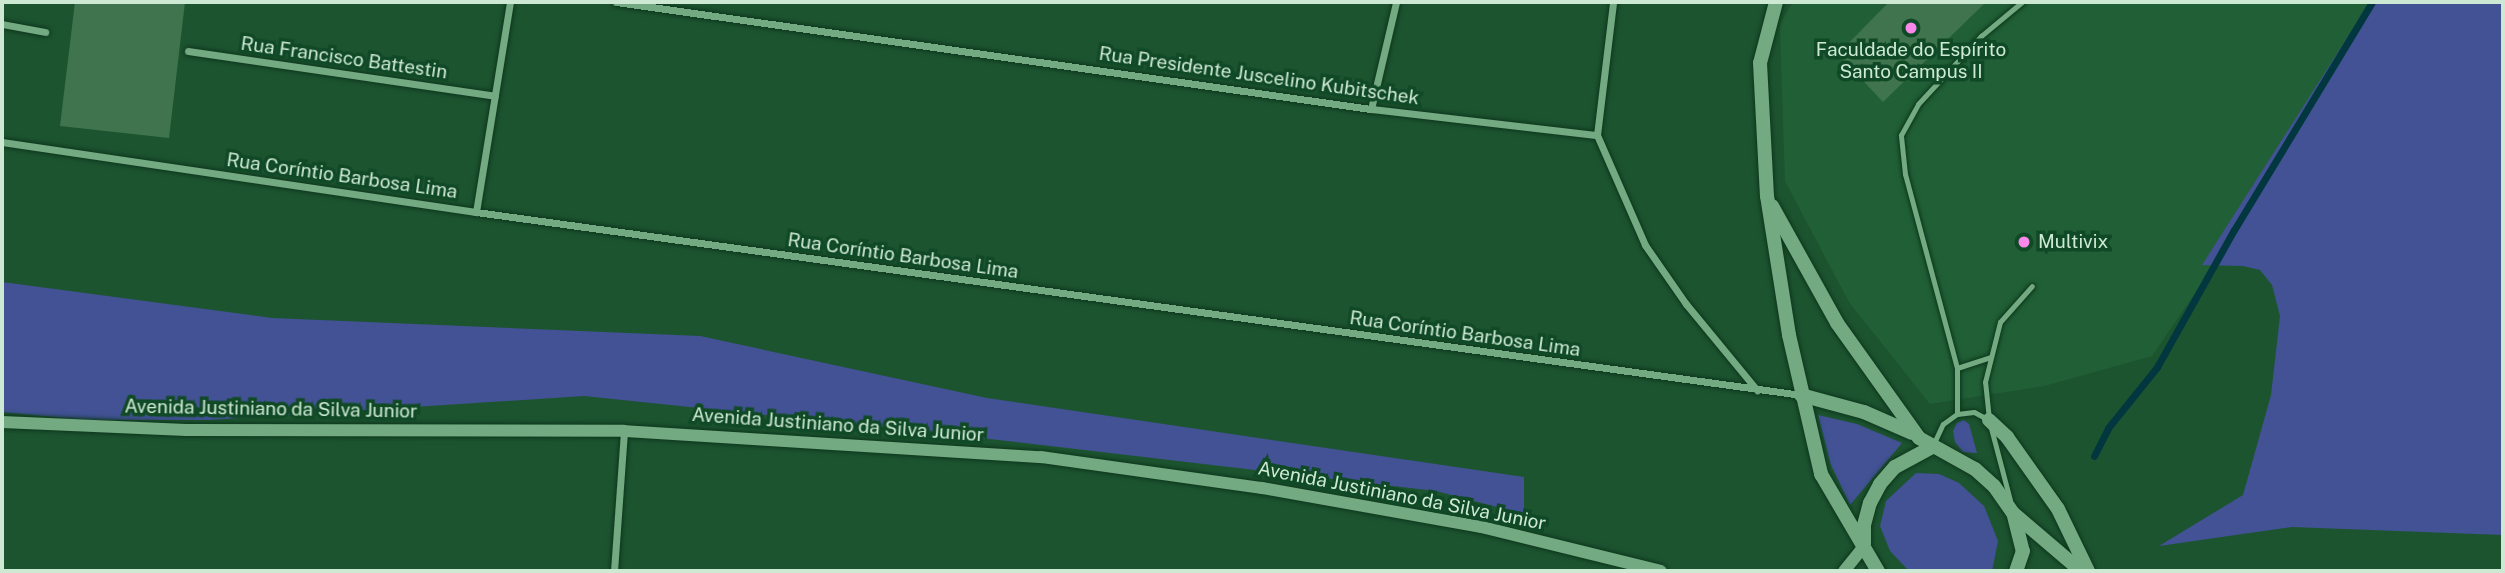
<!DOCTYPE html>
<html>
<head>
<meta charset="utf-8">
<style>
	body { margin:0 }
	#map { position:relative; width:2505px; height:573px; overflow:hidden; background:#1d5430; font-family:"Public Sans",sans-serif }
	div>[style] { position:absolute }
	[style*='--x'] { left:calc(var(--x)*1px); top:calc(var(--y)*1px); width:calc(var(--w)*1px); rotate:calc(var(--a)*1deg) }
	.built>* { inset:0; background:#216037 }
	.green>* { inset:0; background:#425295 }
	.stream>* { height:7px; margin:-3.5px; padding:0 3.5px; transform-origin:3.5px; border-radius:3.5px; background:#02373f }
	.building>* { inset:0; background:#3f744e }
	.roads { filter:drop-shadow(0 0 2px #0d371c) drop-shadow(0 0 2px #0d371c) }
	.service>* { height:5px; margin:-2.5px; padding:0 2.5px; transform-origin:2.5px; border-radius:2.5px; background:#73aa81 }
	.minor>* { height:7px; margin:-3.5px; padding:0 3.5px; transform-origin:3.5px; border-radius:3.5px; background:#73aa81 }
	.tertiary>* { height:12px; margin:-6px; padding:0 6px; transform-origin:6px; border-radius:6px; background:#73aa81 }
	.secondary>* { height:14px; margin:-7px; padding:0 7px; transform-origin:7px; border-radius:7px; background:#73aa81 }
	.dots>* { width:19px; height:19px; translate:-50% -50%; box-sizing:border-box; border:4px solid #104925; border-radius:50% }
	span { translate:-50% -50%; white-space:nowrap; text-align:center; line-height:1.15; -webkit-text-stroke:7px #104925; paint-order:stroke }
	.poi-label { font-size:19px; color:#cde9d3 }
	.left { translate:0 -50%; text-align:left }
	.street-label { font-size:19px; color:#cde9d3 }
	.frame { position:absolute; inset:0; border:4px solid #cde9d3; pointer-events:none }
</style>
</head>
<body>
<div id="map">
	<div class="built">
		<i style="clip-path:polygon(1793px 2px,2394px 2px,2152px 356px,2044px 386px,1930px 404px,1849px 302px,1785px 181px,1780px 24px)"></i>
	</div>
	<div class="green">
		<i style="clip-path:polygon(2370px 2px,2503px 2px,2503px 535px,2292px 527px,2159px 546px,2243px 495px,2271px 395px,2280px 316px,2272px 285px,2260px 270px,2243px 266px,2202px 265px)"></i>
		<i style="clip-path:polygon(2px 282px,272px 318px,700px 336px,987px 398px,1524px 477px,1524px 514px,1436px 491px,938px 433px,584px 396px,210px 420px,86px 420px,2px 412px)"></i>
		<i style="clip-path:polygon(1818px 415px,1857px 424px,1902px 443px,1850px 505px,1831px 465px)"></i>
		<i style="clip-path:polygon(1964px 420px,1969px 424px,1977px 453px,1963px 452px,1955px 442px,1953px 431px,1957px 423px)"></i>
		<i style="clip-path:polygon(1916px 473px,1939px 474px,1959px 483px,1984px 506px,1998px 541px,1992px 571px,1909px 571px,1890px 551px,1880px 526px,1886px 501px)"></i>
	</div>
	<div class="stream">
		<i style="--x:2094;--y:456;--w:31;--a:-63"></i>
		<i style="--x:2108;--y:428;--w:78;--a:-51.2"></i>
		<i style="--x:2157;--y:367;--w:157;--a:-60.7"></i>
		<i style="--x:2234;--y:230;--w:267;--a:-58.8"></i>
	</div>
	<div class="building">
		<i style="clip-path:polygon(75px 2px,185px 2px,169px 138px,60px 126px)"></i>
		<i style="clip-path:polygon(1889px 2px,1986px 2px,1883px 102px,1838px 54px)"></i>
	</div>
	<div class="roads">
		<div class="service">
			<i style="--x:1957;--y:368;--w:35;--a:-18"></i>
			<i style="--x:1957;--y:414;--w:46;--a:-90"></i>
			<i style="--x:1957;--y:368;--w:201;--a:-105"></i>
			<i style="--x:1905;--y:174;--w:39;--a:-96"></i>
			<i style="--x:1901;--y:135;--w:35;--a:-61"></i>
			<i style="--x:1918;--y:104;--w:93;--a:-47.2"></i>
			<i style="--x:1981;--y:36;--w:53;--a:-39.7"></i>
			<i style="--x:1989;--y:419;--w:37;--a:-96"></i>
			<i style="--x:1985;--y:382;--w:62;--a:-76"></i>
			<i style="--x:2000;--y:322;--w:48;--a:-48.4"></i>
			<i style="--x:1991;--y:428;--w:74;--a:75.2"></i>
			<i style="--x:1933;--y:445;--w:23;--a:-65"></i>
			<i style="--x:1943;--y:424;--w:17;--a:-36"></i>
			<i style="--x:1957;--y:414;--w:17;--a:-7"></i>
			<i style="--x:1974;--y:412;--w:17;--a:28"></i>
		</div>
		<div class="minor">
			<i style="--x:616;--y:2;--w:763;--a:8.07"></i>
			<i style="--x:1371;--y:109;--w:227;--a:6.6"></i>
			<i style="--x:1597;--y:135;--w:120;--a:66.4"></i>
			<i style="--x:1645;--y:245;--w:72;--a:55.2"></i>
			<i style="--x:1686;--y:304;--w:112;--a:50.5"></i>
			<i style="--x:2;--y:24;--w:44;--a:10.5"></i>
			<i style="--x:188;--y:51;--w:310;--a:8.3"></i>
			<i style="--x:1371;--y:109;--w:110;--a:-76.8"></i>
			<i style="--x:1597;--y:135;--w:134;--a:-83.1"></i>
			<i style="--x:2;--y:142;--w:479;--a:8.4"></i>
			<i style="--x:476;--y:212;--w:1338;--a:7.86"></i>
			<i style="--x:476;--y:212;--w:213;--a:-80.8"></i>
			<i style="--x:614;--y:571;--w:140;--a:-85.9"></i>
		</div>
		<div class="tertiary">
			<i style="--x:2;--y:422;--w:184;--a:2.5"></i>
			<i style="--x:186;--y:430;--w:438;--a:0.1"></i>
			<i style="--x:624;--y:431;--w:418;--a:3.6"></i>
			<i style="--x:1041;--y:457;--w:223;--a:8"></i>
			<i style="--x:1262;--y:488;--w:223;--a:10.1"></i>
			<i style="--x:1482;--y:527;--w:184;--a:13.8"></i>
			<i style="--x:1844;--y:571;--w:32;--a:-51"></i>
		</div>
		<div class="secondary">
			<i style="--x:1776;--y:2;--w:63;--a:104.7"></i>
			<i style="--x:1760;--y:63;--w:133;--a:87"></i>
			<i style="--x:1767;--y:196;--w:141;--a:81"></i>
			<i style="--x:1789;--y:335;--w:143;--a:77"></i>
			<i style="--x:1821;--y:474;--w:113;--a:59.6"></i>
			<i style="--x:1772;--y:206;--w:134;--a:60.9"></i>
			<i style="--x:1837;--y:323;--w:141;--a:54.5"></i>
			<i style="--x:1919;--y:438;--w:64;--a:29"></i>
			<i style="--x:1975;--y:469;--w:25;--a:42"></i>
			<i style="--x:1994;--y:486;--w:33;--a:55"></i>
			<i style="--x:2013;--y:513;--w:89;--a:40.5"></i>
			<i style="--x:1801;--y:395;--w:65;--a:15.1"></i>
			<i style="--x:1864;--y:412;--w:52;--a:23.6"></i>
			<i style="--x:1989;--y:420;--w:25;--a:43"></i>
			<i style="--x:2007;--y:437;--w:88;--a:54.7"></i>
			<i style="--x:2058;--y:509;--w:69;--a:64.2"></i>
			<i style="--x:2014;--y:516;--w:36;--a:76"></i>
			<i style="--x:2023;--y:551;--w:21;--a:109"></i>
			<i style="--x:1864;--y:544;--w:19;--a:-90"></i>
			<i style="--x:1864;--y:525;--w:23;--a:-75"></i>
			<i style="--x:1870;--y:503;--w:21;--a:-62"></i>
			<i style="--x:1880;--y:484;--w:23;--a:-49"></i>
			<i style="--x:1895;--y:467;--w:42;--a:-28.4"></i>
		</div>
	</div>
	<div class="dots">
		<i style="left:1911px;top:28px;background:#f888ea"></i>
		<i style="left:2024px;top:242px;background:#f888ea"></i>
	</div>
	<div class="poi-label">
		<span style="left:1911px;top:61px">Faculdade do Espírito<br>Santo Campus II</span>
		<span class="left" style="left:2038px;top:242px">Multivix</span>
	</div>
	<div class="street-label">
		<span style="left:344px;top:58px;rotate:8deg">Rua Francisco Battestin</span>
		<span style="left:1259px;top:76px;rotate:8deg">Rua Presidente Juscelino Kubitschek</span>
		<span style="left:342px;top:176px;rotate:8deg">Rua Coríntio Barbosa Lima</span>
		<span style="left:903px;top:256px;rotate:8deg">Rua Coríntio Barbosa Lima</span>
		<span style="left:1465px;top:334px;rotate:8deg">Rua Coríntio Barbosa Lima</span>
		<span style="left:271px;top:409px;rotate:1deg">Avenida Justiniano da Silva Junior</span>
		<span style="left:838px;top:425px;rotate:4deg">Avenida Justiniano da Silva Junior</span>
		<span style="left:1402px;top:496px;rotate:11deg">Avenida Justiniano da Silva Junior</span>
	</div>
	<div class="frame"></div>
</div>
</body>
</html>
